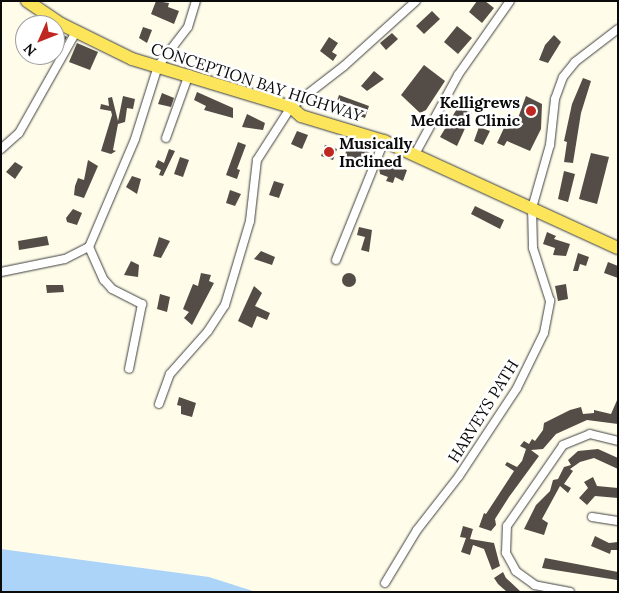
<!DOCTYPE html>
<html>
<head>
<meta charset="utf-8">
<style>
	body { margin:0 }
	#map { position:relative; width:619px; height:593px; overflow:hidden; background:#fffde9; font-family:Lora,serif }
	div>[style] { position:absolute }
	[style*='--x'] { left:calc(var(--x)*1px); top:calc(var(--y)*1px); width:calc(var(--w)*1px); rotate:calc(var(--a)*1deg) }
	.water>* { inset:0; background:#acd4f8 }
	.building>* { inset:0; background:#544d47 }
	.round { border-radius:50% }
	.roads { filter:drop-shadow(0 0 1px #3e3e3e) drop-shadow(0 0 1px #3e3e3e) }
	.minor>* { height:8px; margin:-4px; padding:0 4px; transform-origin:4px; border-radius:4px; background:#fff }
	.primary>* { height:12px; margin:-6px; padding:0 6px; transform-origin:6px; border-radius:6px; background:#fde55b }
	.dots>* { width:14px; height:14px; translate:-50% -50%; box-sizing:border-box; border:2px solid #fff; border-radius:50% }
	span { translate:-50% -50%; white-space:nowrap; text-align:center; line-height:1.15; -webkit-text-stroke:5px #fff; paint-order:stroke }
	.street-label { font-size:16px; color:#0b0b0b }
	.poi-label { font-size:16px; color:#0b0b0b; font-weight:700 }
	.right { translate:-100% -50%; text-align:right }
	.left { translate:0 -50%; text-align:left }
	.frame { position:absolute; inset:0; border:2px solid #0b0b0b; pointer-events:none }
	.north { position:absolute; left:15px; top:15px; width:50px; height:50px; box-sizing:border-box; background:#fff; border:1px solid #9d9d9d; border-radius:50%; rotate:226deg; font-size:14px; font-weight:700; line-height:20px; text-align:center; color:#0b0b0b }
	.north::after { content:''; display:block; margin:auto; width:18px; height:22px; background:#be2820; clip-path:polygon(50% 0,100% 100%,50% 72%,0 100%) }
</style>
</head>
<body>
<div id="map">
	<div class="water">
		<i style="clip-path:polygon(1px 549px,209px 577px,256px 592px,1px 592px)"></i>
	</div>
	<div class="building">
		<i style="clip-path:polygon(156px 1px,169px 3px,168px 7px,179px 11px,174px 24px,151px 14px)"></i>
		<i style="clip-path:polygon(477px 1px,485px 1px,494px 8px,482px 23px,469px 12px)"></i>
		<i style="clip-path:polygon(432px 11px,440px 19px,424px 34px,416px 26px)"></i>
		<i style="clip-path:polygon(457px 26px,472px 38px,458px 54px,444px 42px)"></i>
		<i style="clip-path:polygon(143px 27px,152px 30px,147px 43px,139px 38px)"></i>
		<i style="clip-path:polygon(55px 30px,67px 37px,52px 62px,41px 55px,55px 55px)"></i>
		<i style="clip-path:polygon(392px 33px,398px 39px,386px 50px,380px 43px)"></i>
		<i style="clip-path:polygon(554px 35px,561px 42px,548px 63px,539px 60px,545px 45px)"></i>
		<i style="clip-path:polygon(329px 37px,338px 43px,332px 52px,337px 55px,333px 61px,320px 51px)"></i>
		<i style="clip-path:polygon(77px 43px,98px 52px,90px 70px,69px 62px)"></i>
		<i style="clip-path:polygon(424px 65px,445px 81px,426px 110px,420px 113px,401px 95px)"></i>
		<i style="clip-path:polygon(374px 71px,384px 79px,367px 91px,361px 86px)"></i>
		<i style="clip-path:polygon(583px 78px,591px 81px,581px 113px,573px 163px,564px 162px,567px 142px,564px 141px,572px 104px)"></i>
		<i style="clip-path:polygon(197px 92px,233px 108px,233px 118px,204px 110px,206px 106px,194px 100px)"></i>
		<i style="clip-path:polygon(162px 93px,174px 98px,171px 107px,158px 104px)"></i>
		<i style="clip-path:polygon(339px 95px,369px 106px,365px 118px,335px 107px)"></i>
		<i style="clip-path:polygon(123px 96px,135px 99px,133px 109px,127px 108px,125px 122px,118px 124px,113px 150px,116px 151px,111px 154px,101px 151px,112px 115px,111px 111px,100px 109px,101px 104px,109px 106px,108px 98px,112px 97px,118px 121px)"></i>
		<i style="clip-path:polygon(526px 96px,542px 104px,541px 129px,530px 151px,507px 141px,504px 146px,497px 143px,510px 115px,518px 118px)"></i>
		<i style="clip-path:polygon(458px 107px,472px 113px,457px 146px,440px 137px)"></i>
		<i style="clip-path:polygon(247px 114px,265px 123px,263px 130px,242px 127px)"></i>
		<i style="clip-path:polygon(479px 127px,490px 131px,483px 145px,474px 141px)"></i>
		<i style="clip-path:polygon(297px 131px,308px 135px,302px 149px,291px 144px)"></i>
		<i style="clip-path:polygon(238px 142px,246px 145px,237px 169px,240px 170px,237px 179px,226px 175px)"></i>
		<i style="clip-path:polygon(348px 142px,370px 153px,365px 164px,345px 156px)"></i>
		<i style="clip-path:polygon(325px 145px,337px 149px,333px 160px,321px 156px)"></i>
		<i style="clip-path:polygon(169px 149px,175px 151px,163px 176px,159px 175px,161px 170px,155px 167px,158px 160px,164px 163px)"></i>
		<i style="clip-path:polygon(591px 153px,609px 157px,597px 204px,579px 199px)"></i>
		<i style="clip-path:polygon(180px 157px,189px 160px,183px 177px,174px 174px)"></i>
		<i style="clip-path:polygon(88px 160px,98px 166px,84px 198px,74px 195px,75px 186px,78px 178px,84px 180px)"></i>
		<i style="clip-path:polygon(15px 162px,23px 167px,15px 179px,6px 172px)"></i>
		<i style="clip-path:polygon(384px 163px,407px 170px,403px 181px,395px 177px,393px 183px,386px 181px,388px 177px,380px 174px,379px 167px)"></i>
		<i style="clip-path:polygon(564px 171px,575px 174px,568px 202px,558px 199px)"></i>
		<i style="clip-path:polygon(132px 176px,141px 179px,137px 194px,126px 187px)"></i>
		<i style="clip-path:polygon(274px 181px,284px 184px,279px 198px,269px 195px)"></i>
		<i style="clip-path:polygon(230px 190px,241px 194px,235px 206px,226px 203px)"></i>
		<i style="clip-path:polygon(475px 206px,504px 220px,500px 229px,471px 214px)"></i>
		<i style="clip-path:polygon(73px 209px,82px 213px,77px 225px,67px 222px,66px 218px)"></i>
		<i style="clip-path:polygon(359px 227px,372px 230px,369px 252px,361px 250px,365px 237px,357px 235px)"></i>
		<i style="clip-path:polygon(547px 232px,556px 236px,554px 239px,570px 244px,566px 256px,553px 255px,555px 248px,543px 244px)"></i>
		<i style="clip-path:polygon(47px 236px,49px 245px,19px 250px,18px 241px)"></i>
		<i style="clip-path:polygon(159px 237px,170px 241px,161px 258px,153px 256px)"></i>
		<i style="clip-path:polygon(261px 251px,275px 257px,272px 265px,254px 259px)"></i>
		<i style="clip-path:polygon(578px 253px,589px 257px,586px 266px,580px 264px,578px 271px,573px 271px)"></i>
		<i style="clip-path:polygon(131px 261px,139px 265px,138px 277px,124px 275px)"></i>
		<i style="clip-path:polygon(608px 262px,618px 266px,618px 278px,604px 273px)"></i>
		<i style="clip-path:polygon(201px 273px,211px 275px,209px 281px,214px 283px,192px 325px,184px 318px,189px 312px,183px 309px,193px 284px,198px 286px)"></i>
		<i class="round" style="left:342px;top:273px;width:14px;height:14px"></i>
		<i style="clip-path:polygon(566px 284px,568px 299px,558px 301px,555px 286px)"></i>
		<i style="clip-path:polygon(46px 285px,63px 285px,64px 292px,47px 293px)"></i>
		<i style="clip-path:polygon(254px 286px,262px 293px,255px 306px,270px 313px,267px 320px,257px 316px,252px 328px,238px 321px)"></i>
		<i style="clip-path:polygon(160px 294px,170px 297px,167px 312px,157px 309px)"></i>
		<i style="clip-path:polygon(179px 397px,196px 403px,192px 417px,181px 414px,181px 406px,177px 405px)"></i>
		<i style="clip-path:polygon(618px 398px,618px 424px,587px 420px,556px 434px,543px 449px,531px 450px,539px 456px,509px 497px,495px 519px,496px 525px,491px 531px,479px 527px,484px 513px,486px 514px,514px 471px,505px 465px,507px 462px,517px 467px,522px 461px,526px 449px,520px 446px,524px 441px,529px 444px,532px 439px,535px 441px,543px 430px,544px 423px,570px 410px,581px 407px,583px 414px,594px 413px,594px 410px,611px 414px)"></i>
		<i style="clip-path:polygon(598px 449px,618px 458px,618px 469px,594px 458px,580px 462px,570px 469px,573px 471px,564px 484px,571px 488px,568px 493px,560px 486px,542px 519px,548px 523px,544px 535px,524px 529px,536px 505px,550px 491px,553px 480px,558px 479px,564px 467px,571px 465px,568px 460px,578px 451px)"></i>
		<i style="clip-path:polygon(593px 477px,597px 486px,618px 488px,618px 498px,595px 496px,587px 505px,579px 498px,588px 488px,584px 482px)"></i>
		<i style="clip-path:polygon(463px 526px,473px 529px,470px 539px,494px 543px,500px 566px,492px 570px,484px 549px,473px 545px,470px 555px,461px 552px,466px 538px,460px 537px)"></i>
		<i style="clip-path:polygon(595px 536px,609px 543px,618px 542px,618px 550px,611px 550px,610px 554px,591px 546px)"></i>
		<i style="clip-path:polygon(545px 558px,618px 572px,617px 580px,542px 568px)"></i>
		<i style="clip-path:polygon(503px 572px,506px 578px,521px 592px,507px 592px,498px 584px,494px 578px)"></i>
	</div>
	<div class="roads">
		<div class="minor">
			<i style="--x:166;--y:138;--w:68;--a:-70.2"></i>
			<i style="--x:1;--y:149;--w:24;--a:-42"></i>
			<i style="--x:19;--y:133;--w:118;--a:-60.6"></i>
			<i style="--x:415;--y:154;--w:90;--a:-61.4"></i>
			<i style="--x:458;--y:75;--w:90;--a:-54.9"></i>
			<i style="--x:89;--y:247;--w:36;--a:66"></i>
			<i style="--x:104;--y:280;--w:12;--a:48"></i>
			<i style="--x:112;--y:289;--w:34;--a:27"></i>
			<i style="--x:142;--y:304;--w:66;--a:101.3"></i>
			<i style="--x:336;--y:260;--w:128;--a:-68"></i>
			<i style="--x:1;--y:272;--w:65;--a:-11.5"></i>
			<i style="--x:65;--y:259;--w:27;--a:-27"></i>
			<i style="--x:89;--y:247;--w:117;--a:-66.9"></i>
			<i style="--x:135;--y:139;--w:77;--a:-72.5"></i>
			<i style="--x:158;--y:66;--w:49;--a:-52.4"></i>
			<i style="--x:188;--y:27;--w:27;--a:-73"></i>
			<i style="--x:159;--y:404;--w:32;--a:-70"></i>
			<i style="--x:170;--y:374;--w:57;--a:-48.5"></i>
			<i style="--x:208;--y:331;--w:31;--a:-57"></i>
			<i style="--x:225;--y:305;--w:88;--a:-73.4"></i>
			<i style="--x:250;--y:221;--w:61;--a:-83.5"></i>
			<i style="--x:257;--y:160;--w:63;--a:-57.3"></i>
			<i style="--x:291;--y:107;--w:67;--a:-37.7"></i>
			<i style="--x:344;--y:66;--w:97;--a:-42.1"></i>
			<i style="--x:592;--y:517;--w:26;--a:9"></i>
			<i style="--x:385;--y:583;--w:62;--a:-58.9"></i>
			<i style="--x:417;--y:530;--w:68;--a:-52.1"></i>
			<i style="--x:459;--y:476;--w:105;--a:-56.6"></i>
			<i style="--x:517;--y:388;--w:61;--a:-63.9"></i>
			<i style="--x:544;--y:333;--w:33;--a:-79"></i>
			<i style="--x:550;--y:301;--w:56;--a:-107.8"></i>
			<i style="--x:533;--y:248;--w:40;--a:-91.4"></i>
			<i style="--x:532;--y:208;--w:66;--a:-74.1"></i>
			<i style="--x:550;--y:145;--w:46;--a:-83.8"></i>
			<i style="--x:555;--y:99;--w:23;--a:-70"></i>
			<i style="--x:563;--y:77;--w:19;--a:-51"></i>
			<i style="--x:575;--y:62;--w:54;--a:-37.5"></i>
			<i style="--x:570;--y:592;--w:36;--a:-169"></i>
			<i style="--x:535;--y:585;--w:24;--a:-144"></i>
			<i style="--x:516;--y:571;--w:21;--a:-119"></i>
			<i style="--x:506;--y:553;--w:27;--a:-88"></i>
			<i style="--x:507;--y:526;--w:98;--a:-55.3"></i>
			<i style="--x:563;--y:445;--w:29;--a:-22"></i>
			<i style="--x:590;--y:434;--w:29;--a:14"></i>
		</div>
		<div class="primary">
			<i style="--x:27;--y:1;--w:41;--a:34.1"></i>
			<i style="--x:61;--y:24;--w:79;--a:26.2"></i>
			<i style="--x:132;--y:59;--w:166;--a:16.8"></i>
			<i style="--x:291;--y:107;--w:13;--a:42"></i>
			<i style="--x:301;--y:116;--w:87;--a:16.8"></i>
			<i style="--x:384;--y:141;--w:257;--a:24.6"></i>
		</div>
	</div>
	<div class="dots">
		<i style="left:531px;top:111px;background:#be2820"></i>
		<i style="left:329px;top:152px;background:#be2820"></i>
	</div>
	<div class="street-label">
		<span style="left:257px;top:82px;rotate:18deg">CONCEPTION BAY HIGHWAY</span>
		<span style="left:483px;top:411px;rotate:-58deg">HARVEYS PATH</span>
	</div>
	<div class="poi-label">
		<span class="right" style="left:520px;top:111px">Kelligrews<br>Medical Clinic</span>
		<span class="left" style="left:339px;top:152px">Musically<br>Inclined</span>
	</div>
	<div class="frame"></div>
	<div class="north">N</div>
</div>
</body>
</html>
